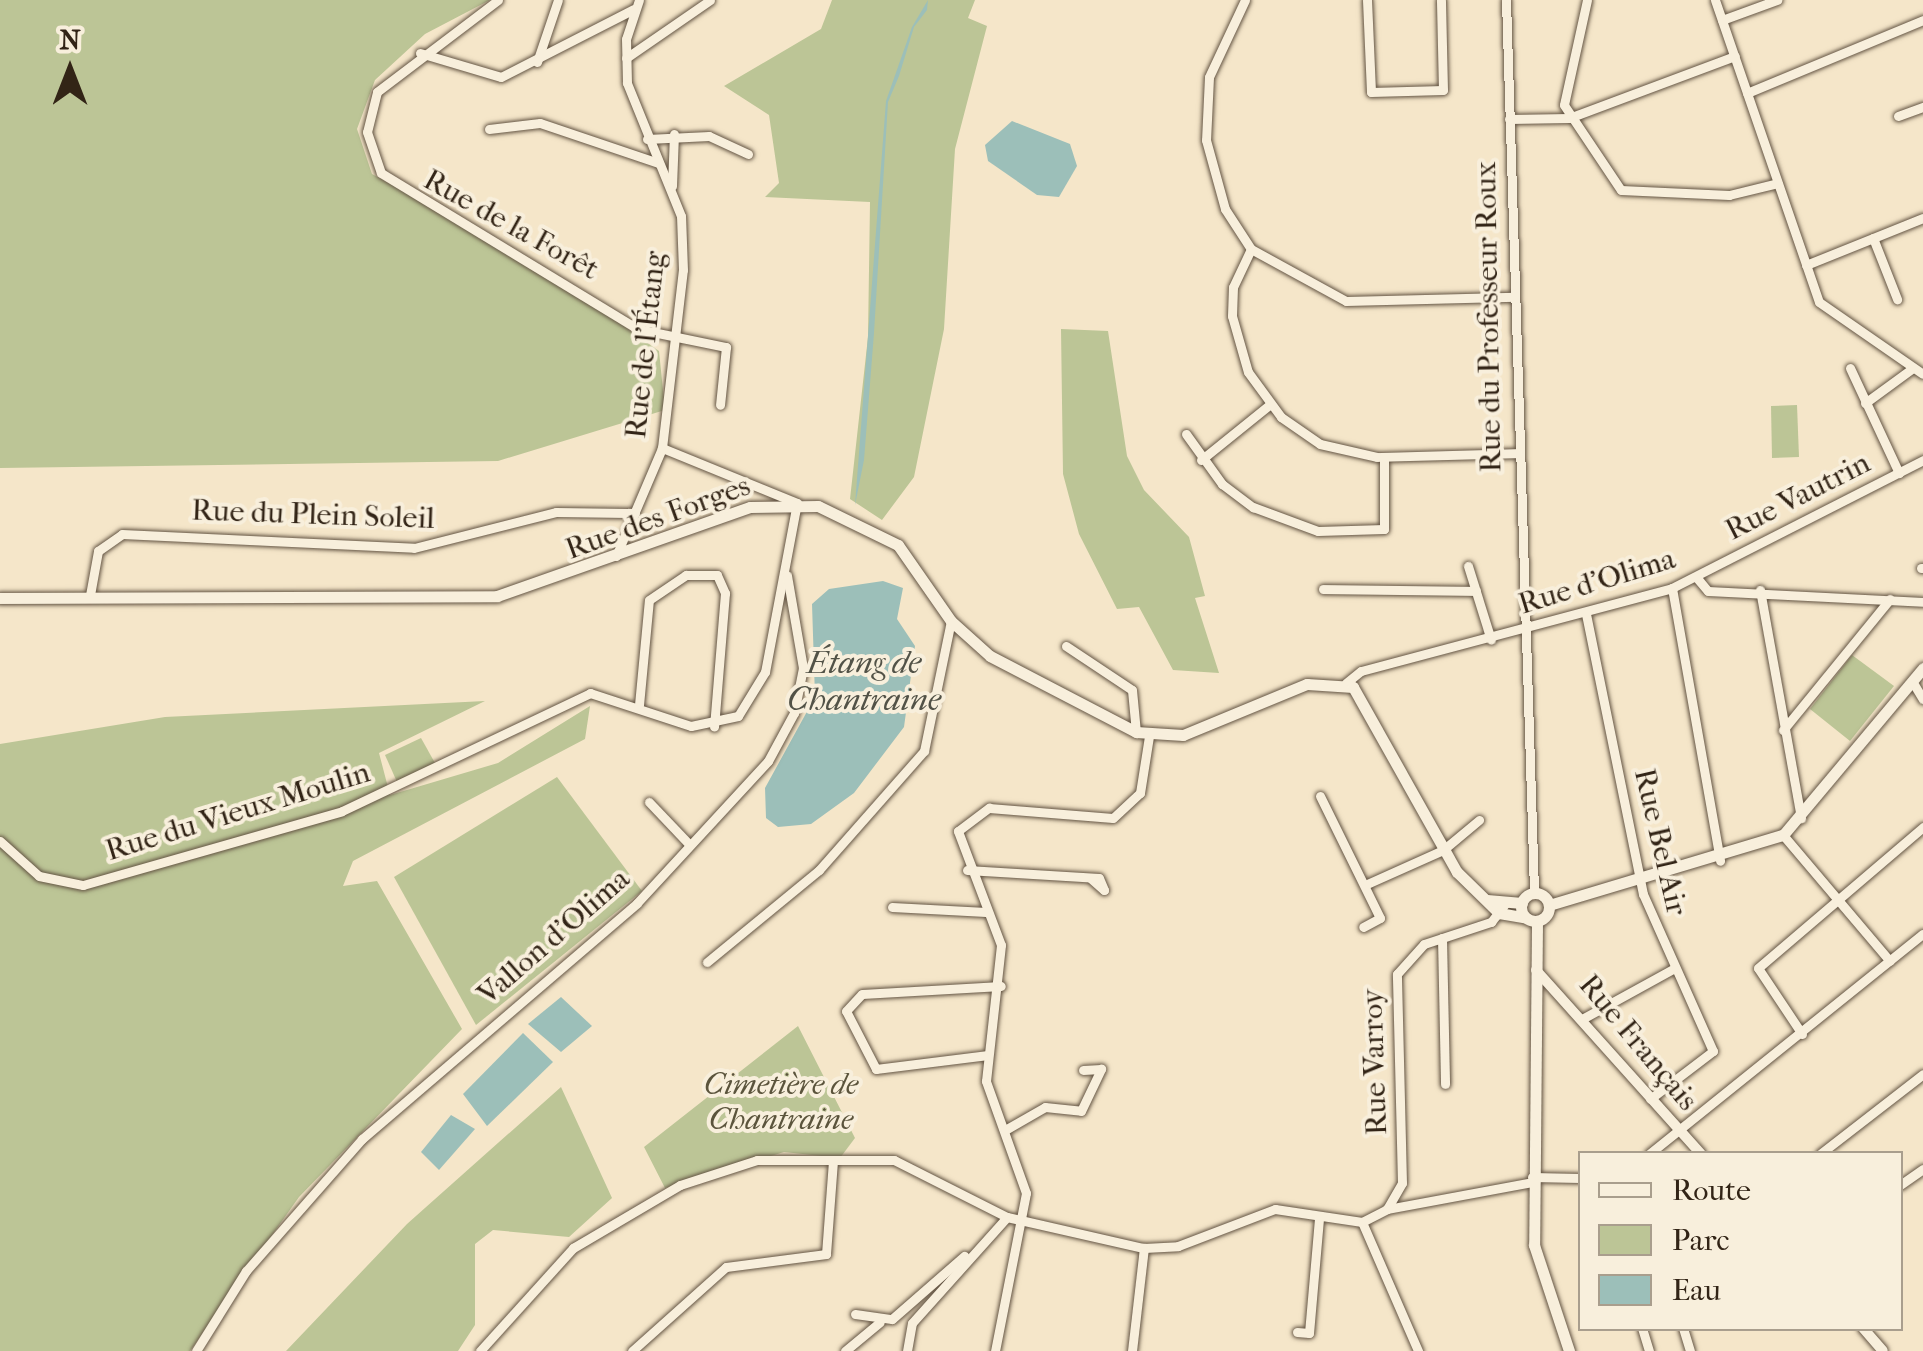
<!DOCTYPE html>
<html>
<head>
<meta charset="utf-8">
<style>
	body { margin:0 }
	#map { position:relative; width:1923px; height:1351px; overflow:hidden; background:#f5e6c9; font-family:"IM FELL French Canon",serif }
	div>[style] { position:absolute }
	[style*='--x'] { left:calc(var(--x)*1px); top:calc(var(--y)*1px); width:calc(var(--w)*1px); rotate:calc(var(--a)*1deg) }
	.green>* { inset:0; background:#bcc596 }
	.water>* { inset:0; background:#9cbfb9 }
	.roads { filter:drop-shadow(0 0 2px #635443) drop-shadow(0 0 2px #635443) }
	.minor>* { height:9px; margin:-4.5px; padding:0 4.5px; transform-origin:4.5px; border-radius:4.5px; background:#f8efdc }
	.tertiary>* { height:10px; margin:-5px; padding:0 5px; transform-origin:5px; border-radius:5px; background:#f8efdc }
	.secondary>* { height:11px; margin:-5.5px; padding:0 5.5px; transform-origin:5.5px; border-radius:5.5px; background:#f8efdc }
	.secondary>.ring { margin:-5.5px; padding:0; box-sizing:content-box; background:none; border:11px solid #f8efdc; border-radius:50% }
	span { translate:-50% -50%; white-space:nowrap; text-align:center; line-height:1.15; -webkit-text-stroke:8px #f8efdc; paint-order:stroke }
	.street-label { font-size:30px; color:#322416 }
	.park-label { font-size:30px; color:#5b543c; font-style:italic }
	.water-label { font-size:32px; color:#525247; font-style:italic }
	.legend { position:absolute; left:1578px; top:1151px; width:325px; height:180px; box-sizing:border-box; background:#f8efdc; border:2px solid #a99e8d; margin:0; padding:12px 18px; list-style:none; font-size:30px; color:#322416 }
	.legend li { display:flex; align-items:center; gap:20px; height:50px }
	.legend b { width:50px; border:2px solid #a99e8d }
	.north { position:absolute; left:20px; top:20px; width:100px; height:100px; -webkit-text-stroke:8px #f8efdc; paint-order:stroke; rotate:0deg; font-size:28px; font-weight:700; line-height:40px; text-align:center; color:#322416 }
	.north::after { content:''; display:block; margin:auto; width:35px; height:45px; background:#322416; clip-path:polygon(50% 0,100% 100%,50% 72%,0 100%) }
</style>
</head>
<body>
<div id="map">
	<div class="green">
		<i style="clip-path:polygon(0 0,490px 0,425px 34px,375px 80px,357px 129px,372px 174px,538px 265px,659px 351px,665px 410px,498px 461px,0 468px)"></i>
		<i style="clip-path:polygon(832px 0,975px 0,968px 18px,987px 26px,955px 149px,944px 329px,914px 477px,882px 520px,850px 499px,868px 337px,870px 202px,765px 197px,779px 183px,769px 115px,724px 86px,821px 29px)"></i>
		<i style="clip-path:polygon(1061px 329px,1108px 331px,1127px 456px,1144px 490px,1189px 537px,1205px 596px,1195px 598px,1219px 673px,1173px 670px,1139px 607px,1117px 609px,1079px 534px,1063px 474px)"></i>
		<i style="clip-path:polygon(1797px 405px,1799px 457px,1772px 458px,1771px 406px)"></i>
		<i style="clip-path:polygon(1852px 655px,1894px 686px,1850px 741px,1810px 709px)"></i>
		<i style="clip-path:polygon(485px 701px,379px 753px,390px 795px,498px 763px,590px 706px,585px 739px,353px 861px,343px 886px,377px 881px,462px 1029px,299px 1197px,190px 1351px,0 1351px,0 744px,165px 717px)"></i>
		<i style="clip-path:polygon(421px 738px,435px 763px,397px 782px,385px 755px)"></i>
		<i style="clip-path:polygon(557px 777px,642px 891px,476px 1025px,394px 877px)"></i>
		<i style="clip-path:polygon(798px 1026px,855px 1138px,840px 1158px,784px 1152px,665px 1188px,644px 1147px)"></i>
		<i style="clip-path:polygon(561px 1087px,612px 1198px,569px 1237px,493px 1230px,475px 1244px,475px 1325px,458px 1351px,286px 1351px,407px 1224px)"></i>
	</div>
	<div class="water">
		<i style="clip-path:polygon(928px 0,927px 10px,914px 27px,899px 76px,888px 102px,874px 333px,864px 460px,855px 505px,886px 101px,912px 27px)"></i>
		<i style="clip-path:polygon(1012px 121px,1070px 144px,1077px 166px,1059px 197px,1037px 195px,988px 161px,985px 145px)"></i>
		<i style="clip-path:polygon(883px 581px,903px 588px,897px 619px,915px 646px,904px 727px,854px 793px,811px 824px,778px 827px,766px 818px,765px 788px,815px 697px,812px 604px,829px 589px)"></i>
		<i style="clip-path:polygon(561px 997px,592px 1026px,561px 1052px,528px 1024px)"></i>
		<i style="clip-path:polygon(523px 1033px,553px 1062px,487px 1126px,463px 1094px)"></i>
		<i style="clip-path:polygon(451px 1115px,475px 1129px,439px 1170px,421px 1152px)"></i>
	</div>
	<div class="roads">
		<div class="minor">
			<i style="--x:498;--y:0;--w:152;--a:142.8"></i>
			<i style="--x:377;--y:92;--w:41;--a:104"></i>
			<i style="--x:367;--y:132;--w:43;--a:71.1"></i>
			<i style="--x:381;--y:173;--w:301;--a:31.3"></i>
			<i style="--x:638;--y:329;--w:90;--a:11.6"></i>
			<i style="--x:726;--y:347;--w:58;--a:95.9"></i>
			<i style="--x:1245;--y:0;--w:85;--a:115.1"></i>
			<i style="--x:1209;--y:77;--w:63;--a:92.7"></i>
			<i style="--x:1206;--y:140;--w:72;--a:74.6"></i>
			<i style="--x:1225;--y:209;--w:48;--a:57"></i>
			<i style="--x:1251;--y:249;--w:108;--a:28.7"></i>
			<i style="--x:1346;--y:301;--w:169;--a:-1.4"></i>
			<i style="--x:1367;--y:0;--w:92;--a:87.5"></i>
			<i style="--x:1371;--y:92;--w:72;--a:-1.6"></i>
			<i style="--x:1443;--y:90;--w:90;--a:-91.3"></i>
			<i style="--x:1506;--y:0;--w:893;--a:88.2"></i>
			<i style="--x:1587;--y:0;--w:107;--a:102.4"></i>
			<i style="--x:1564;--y:105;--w:102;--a:56.2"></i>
			<i style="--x:1621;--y:190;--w:108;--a:2.7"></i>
			<i style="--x:1729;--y:195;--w:50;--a:-13.8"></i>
			<i style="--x:1715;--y:0;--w:319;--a:71"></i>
			<i style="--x:1819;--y:302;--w:126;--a:34.7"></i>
			<i style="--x:1722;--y:20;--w:59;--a:-20"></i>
			<i style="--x:420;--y:53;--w:84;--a:16.5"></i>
			<i style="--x:501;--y:77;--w:149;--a:-27.1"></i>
			<i style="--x:626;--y:58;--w:102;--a:-34.6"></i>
			<i style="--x:537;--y:62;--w:65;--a:-71.3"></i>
			<i style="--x:1747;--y:93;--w:191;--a:-22.5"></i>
			<i style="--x:1898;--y:116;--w:27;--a:-20"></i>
			<i style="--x:1509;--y:119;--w:60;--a:-1"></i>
			<i style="--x:1569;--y:118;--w:177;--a:-20.5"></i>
			<i style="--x:489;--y:129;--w:51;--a:-6.7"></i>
			<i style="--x:540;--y:123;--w:125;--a:18.7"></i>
			<i style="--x:647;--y:139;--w:62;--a:-2.8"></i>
			<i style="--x:709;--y:136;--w:43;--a:24.8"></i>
			<i style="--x:672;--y:186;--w:52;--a:-87.8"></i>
			<i style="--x:1873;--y:238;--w:66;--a:68.5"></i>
			<i style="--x:1251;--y:249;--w:42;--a:115.3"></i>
			<i style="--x:1233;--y:287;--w:29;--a:92"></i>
			<i style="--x:1232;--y:316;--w:58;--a:74.1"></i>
			<i style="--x:1248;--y:372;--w:56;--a:53.7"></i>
			<i style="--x:1281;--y:417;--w:47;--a:34.7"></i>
			<i style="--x:1320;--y:444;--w:58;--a:12.8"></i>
			<i style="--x:1377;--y:457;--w:141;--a:-1.6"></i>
			<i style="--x:1806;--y:265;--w:126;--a:-21.9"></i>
			<i style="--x:1850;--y:368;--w:116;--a:65"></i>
			<i style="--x:1865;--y:403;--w:59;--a:-36.1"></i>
			<i style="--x:1186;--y:434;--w:62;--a:54.2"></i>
			<i style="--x:1222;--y:484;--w:39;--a:37"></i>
			<i style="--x:1253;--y:507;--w:69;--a:20.3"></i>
			<i style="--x:1318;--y:531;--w:66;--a:-1.7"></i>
			<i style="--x:1384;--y:529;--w:71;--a:-90"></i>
			<i style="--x:1201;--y:460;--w:86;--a:-38.9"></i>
			<i style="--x:616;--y:556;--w:117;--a:-66.9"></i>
			<i style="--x:662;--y:448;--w:179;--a:-83.3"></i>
			<i style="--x:683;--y:270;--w:54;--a:-92.1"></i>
			<i style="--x:681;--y:216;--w:144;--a:-112.1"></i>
			<i style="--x:627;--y:83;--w:44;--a:-91.3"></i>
			<i style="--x:626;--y:39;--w:41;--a:-71.6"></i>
			<i style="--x:1468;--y:566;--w:77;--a:72.7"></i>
			<i style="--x:1921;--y:568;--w:2;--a:0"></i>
			<i style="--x:1697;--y:578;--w:17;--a:50"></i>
			<i style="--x:1708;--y:591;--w:215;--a:2.9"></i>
			<i style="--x:1672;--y:588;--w:277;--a:80"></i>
			<i style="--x:1323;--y:589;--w:153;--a:0.7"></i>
			<i style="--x:1760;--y:590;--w:232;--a:79.8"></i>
			<i style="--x:90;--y:595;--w:45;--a:-79.7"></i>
			<i style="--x:98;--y:551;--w:29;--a:-35"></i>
			<i style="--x:122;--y:534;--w:292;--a:2.7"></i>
			<i style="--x:414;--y:548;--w:146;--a:-14.2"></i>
			<i style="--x:556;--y:512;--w:79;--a:0.7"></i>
			<i style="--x:1586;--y:614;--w:286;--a:78.5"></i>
			<i style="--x:1643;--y:894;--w:172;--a:66"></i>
			<i style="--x:1713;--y:1051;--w:79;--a:142.7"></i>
			<i style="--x:1066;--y:646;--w:79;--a:33.7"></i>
			<i style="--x:1132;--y:690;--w:42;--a:84.6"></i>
			<i style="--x:1912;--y:681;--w:21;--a:59"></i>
			<i style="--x:1346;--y:683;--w:19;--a:-39"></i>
			<i style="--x:1361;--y:671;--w:322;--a:-14.9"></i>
			<i style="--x:1672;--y:588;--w:282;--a:-27"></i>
			<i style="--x:639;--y:705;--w:105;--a:-84.6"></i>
			<i style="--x:649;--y:600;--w:45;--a:-34"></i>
			<i style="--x:686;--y:575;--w:31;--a:0"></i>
			<i style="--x:717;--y:575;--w:20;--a:66"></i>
			<i style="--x:725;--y:593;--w:134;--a:94.7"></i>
			<i style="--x:1783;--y:730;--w:169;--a:-50.8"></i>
			<i style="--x:1320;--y:796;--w:136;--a:63.8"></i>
			<i style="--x:1380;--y:918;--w:19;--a:152"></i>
			<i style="--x:649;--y:802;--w:57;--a:46.4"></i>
			<i style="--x:1783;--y:835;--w:165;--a:49.7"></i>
			<i style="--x:0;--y:841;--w:52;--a:41.9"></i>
			<i style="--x:39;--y:876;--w:45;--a:11.6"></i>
			<i style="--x:83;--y:885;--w:269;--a:-15.9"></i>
			<i style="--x:342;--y:811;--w:275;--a:-25.4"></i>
			<i style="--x:590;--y:693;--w:106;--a:18.1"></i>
			<i style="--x:691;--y:726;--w:48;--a:-12"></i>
			<i style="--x:738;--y:716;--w:52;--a:-58.5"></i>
			<i style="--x:765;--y:672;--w:172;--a:-79.3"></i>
			<i style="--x:797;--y:503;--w:146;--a:-157.8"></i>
			<i style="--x:967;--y:870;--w:132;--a:3.5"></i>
			<i style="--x:1099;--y:878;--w:13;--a:67"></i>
			<i style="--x:1104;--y:890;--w:18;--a:-139"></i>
			<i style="--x:1367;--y:884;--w:83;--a:-24.1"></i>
			<i style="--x:1443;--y:850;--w:47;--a:-39.8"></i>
			<i style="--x:892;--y:907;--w:94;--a:3"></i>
			<i style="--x:1442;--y:938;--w:146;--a:88.8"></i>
			<i style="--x:707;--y:962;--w:145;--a:-39.4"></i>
			<i style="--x:819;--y:870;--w:159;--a:-48.6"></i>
			<i style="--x:924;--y:751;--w:133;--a:-78.3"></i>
			<i style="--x:1582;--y:1019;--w:104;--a:-28.8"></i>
			<i style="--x:1802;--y:1034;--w:79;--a:-123.7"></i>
			<i style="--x:1758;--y:968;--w:217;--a:-40.5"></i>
			<i style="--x:988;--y:1055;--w:113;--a:172.9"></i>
			<i style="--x:876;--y:1069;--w:65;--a:-117.3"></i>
			<i style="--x:846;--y:1011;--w:23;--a:-47"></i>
			<i style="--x:862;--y:994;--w:139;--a:-3.3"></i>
			<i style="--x:1005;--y:1130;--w:46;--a:-29.9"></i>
			<i style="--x:1045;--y:1107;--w:36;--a:6"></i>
			<i style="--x:1081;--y:1111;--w:47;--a:-64.5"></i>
			<i style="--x:1101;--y:1069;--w:18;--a:177"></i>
			<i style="--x:1649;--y:1154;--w:351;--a:-38.8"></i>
			<i style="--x:1820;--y:1154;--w:130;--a:-37.8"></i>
			<i style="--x:1532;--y:1177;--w:48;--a:1.2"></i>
			<i style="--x:1900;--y:1185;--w:28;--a:-35"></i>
			<i style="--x:1387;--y:1209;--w:147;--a:-10.5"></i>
			<i style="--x:1362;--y:1222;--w:141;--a:66.5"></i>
			<i style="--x:855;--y:1314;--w:37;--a:8"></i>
			<i style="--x:892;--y:1319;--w:96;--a:-41.2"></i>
			<i style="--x:1642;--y:1328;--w:24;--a:73"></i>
			<i style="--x:1683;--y:1328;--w:24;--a:73"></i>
			<i style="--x:1297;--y:1332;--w:12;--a:5"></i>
			<i style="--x:1309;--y:1333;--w:114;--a:-85"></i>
			<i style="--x:196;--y:1351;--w:94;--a:-58"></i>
			<i style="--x:246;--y:1271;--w:176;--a:-48.7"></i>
			<i style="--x:362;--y:1139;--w:362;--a:-40.6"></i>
			<i style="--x:637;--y:903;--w:193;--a:-47.3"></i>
			<i style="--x:768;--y:761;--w:55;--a:-61.6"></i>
			<i style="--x:794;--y:713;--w:46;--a:-78.7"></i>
			<i style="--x:803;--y:668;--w:94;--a:-99.8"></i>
			<i style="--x:480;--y:1351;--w:139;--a:-47.9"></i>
			<i style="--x:573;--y:1248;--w:124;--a:-30.5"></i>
			<i style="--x:680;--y:1185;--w:81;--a:-18"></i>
			<i style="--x:757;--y:1160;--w:137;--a:0"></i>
			<i style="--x:894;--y:1160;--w:127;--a:26.8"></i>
			<i style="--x:1007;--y:1217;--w:140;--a:12.8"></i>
			<i style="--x:1144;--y:1248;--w:34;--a:-3"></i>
			<i style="--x:1178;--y:1246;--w:104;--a:-20.9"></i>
			<i style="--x:1275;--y:1209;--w:88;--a:8.5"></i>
			<i style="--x:1362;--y:1222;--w:28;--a:-27"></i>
			<i style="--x:1387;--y:1209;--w:30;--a:-60"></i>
			<i style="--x:1402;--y:1183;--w:209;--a:-91.4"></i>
			<i style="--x:1397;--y:974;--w:40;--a:-48"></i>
			<i style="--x:1424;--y:944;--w:71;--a:-18.2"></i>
			<i style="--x:1491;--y:922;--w:24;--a:-52"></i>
			<i style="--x:632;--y:1351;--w:126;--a:-41.8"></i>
			<i style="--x:726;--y:1267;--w:101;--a:-7.4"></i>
			<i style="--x:826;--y:1254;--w:93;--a:-85.7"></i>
			<i style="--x:845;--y:1351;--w:45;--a:-39.6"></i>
			<i style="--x:907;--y:1351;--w:28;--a:-80"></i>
			<i style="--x:912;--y:1323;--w:142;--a:-48.1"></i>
			<i style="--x:995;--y:1351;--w:161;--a:-78.9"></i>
			<i style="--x:1026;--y:1193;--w:119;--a:-109.7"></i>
			<i style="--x:986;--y:1081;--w:137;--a:-83.7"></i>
			<i style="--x:1001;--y:945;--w:122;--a:-110.7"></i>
			<i style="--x:958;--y:831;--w:39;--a:-37"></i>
			<i style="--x:989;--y:808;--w:124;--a:4.6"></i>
			<i style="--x:1113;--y:818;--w:37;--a:-43"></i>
			<i style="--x:1140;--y:793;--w:58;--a:-81"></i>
			<i style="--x:1132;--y:1351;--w:104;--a:-83.4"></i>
		</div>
		<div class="tertiary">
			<i style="--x:1536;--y:970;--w:247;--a:48.1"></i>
			<i style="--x:1863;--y:1328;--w:30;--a:49"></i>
		</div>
		<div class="secondary">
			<i style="--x:0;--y:598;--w:497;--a:-0.2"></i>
			<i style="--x:497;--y:596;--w:268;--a:-19.4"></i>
			<i style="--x:750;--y:507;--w:68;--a:-0.8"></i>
			<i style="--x:818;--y:506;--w:89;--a:26"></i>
			<i style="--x:898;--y:545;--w:93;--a:55.1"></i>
			<i style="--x:951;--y:621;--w:52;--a:41.9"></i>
			<i style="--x:990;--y:656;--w:165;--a:27.5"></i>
			<i style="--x:1136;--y:732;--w:47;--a:3.7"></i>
			<i style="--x:1183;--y:735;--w:134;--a:-22.4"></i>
			<i style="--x:1307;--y:684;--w:46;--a:3.7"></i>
			<i style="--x:1353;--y:687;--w:212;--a:60.7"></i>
			<i style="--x:1457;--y:872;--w:59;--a:44.3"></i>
			<i style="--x:1499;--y:913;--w:27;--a:10"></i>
			<i class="ring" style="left:1521px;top:893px;width:17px;height:17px"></i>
			<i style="--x:1487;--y:900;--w:35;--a:5"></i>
			<i style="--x:1549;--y:905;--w:244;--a:-16.7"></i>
			<i style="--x:1783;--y:835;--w:218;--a:-50"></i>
			<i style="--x:1537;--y:922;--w:323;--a:90.5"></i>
			<i style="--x:1534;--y:1245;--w:112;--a:71.7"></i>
		</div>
	</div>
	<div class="street-label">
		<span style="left:511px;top:225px;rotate:29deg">Rue de la Forêt</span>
		<span style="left:1489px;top:317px;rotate:-91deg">Rue du Professeur Roux</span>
		<span style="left:646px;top:345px;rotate:-84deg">Rue de l'Étang</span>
		<span style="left:1798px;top:497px;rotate:-27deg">Rue Vautrin</span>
		<span style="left:313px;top:515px;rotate:2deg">Rue du Plein Soleil</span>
		<span style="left:658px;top:518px;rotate:-20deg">Rue des Forges</span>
		<span style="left:1597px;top:582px;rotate:-17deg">Rue d'Olima</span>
		<span style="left:238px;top:812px;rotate:-17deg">Rue du Vieux Moulin</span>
		<span style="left:1660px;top:842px;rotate:77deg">Rue Bel Air</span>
		<span style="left:554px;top:937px;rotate:-41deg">Vallon d'Olima</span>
		<span style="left:1638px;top:1043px;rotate:50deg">Rue Français</span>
		<span style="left:1375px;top:1062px;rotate:-92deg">Rue Varroy</span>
	</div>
	<div class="park-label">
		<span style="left:781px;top:1102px">Cimetière de<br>Chantraine</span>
	</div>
	<div class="water-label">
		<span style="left:864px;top:682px">Étang de<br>Chantraine</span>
	</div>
	<ul class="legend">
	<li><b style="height:12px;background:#f8efdc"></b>Route</li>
	<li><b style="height:28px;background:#bcc596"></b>Parc</li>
	<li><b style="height:28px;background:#9cbfb9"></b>Eau</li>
	</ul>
	<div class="north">N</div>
</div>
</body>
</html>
